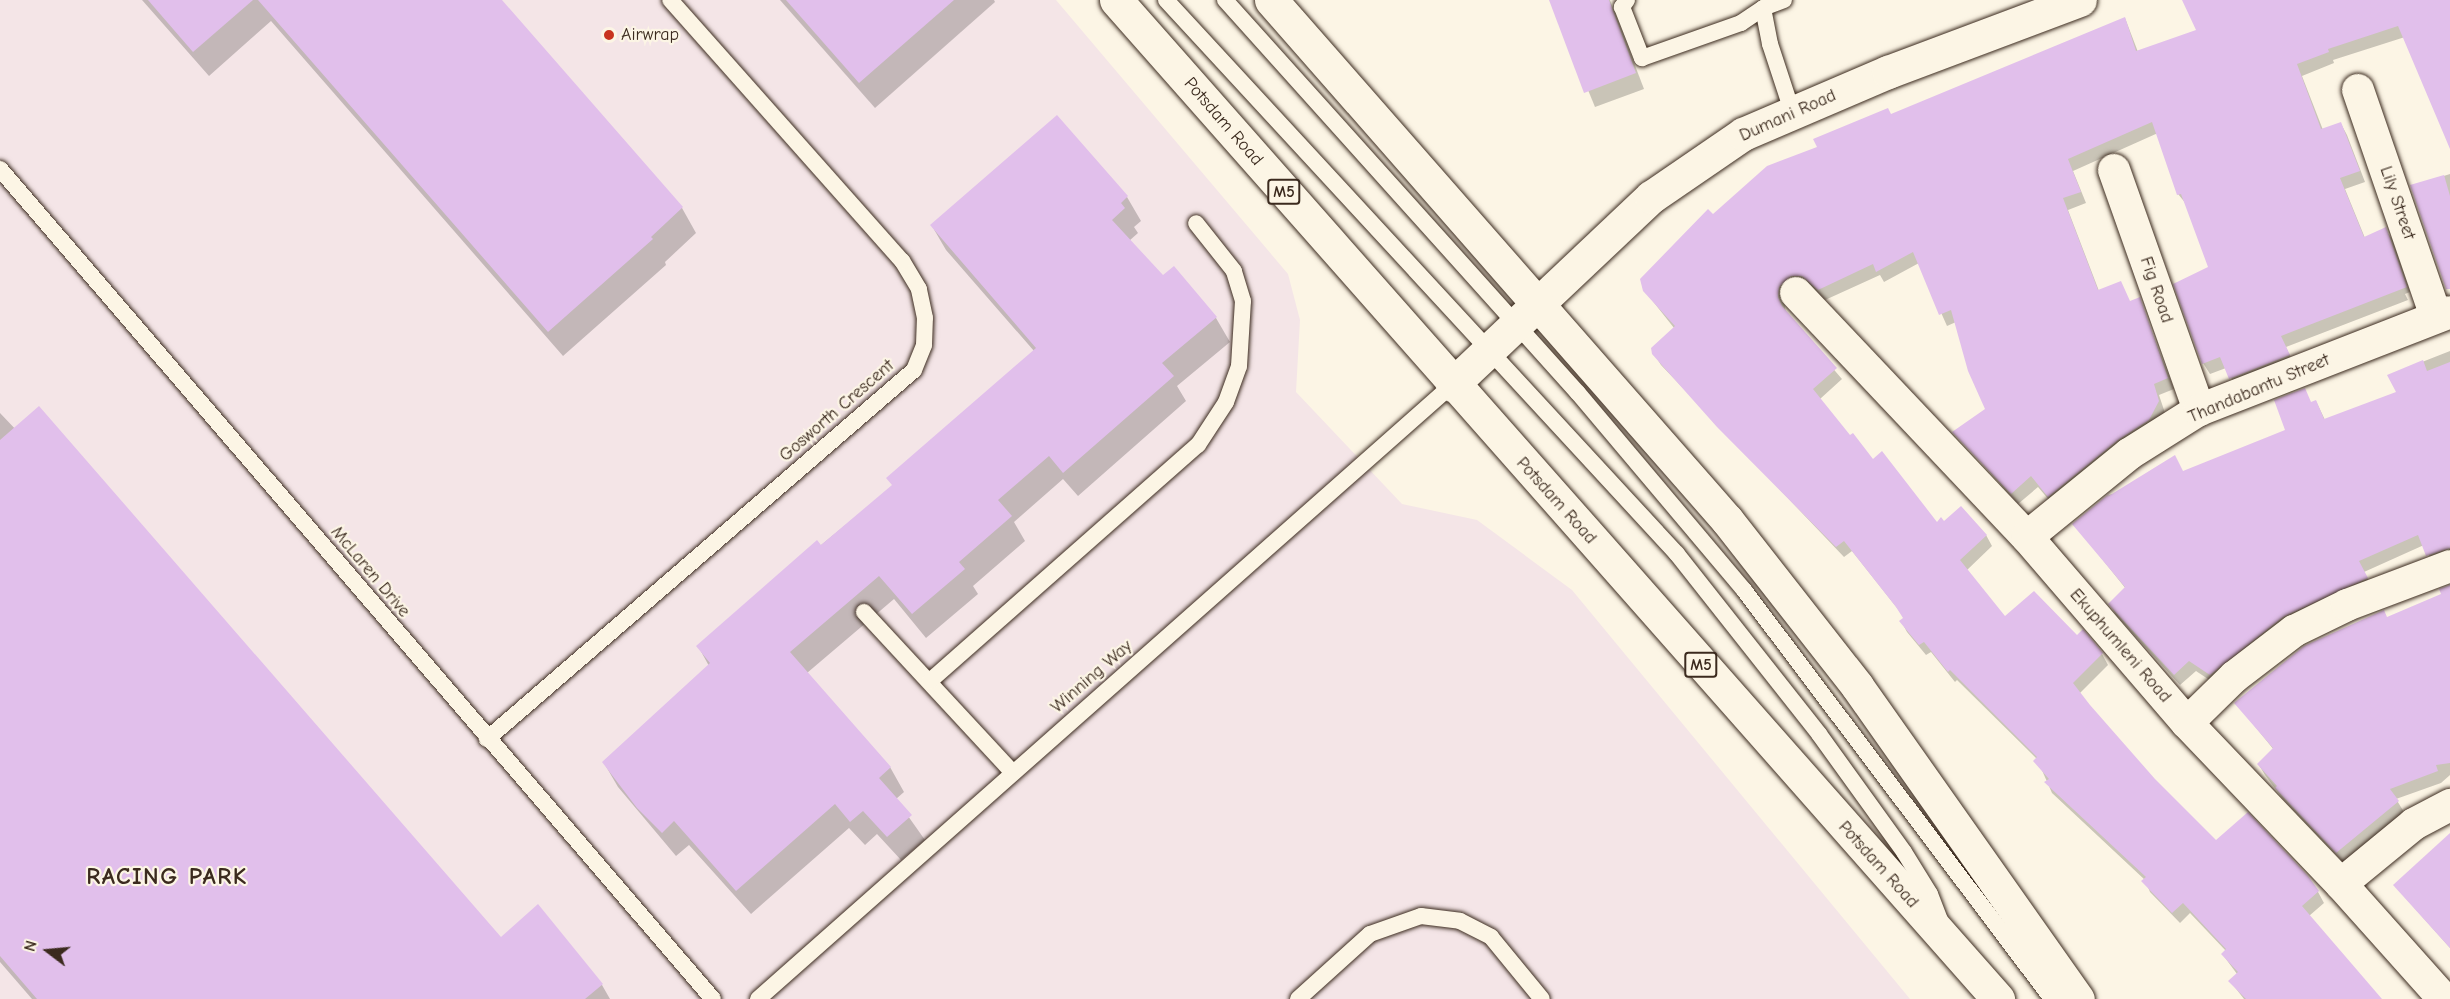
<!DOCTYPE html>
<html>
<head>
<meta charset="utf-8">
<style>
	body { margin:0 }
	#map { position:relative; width:2450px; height:999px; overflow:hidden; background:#fcf5e5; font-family:"Comic Neue",sans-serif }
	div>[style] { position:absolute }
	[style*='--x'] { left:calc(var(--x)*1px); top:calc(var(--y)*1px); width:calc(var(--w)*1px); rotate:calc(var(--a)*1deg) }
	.built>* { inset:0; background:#f4e5e7 }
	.shadow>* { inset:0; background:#0003 }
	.building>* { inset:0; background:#e1bfeb }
	.roads { filter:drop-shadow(0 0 2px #3b2a1e) drop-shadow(0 0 2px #3b2a1e) }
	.service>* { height:16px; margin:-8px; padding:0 8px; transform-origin:8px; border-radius:8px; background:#fcf5e5 }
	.minor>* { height:32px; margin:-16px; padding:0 16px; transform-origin:16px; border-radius:16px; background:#fcf5e5 }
	.tertiary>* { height:33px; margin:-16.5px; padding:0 16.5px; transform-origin:16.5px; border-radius:16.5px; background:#fcf5e5 }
	.primary>* { height:33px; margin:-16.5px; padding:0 16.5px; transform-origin:16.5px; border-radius:16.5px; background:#fcf5e5 }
	.dots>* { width:16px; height:16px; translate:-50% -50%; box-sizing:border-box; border:3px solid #fcf5e5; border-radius:50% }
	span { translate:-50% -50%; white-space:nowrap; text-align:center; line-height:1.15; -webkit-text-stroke:4.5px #fcf5e5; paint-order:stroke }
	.shield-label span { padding:2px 4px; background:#fcf5e5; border:2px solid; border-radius:4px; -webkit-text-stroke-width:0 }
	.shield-label { font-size:16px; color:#3b2a1e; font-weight:700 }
	.poi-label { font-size:18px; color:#3b2a1e }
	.left { translate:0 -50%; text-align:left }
	.street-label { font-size:18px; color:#3b2a1e }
	.district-label { font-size:24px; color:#3b2a1e; font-weight:700; letter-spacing:1.5px }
	.north { position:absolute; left:18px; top:921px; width:60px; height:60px; -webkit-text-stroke:4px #fcf5e5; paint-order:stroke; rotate:286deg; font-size:16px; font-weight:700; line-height:24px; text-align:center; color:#3b2a1e }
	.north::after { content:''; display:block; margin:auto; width:21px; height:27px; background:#3b2a1e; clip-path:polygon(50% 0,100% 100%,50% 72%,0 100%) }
</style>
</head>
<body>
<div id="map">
	<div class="built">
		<i style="clip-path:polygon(0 0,1056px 0,1288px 274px,1300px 320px,1296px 392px,1402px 504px,1477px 520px,1572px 590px,1910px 999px,0 999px)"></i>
	</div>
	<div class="shadow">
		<i style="clip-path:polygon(142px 0,500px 0,682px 208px,696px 233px,665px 262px,666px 265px,563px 356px,271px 21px,209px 76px)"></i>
		<i style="clip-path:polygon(780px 0,994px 0,995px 2px,875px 108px)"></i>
		<i style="clip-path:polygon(1551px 0,1610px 0,1644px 89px,1595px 107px)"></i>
		<i style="clip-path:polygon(2190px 0,2450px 0,2450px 114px,2405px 37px,2333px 60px,2334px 63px,2302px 76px,2323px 130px,2341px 124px,2347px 135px,2365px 182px,2345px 189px,2365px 238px,2385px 229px,2392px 239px,2410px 292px,2405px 294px,2408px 300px,2286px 347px,2295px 367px,2237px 389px,2226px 368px,2210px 374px,2203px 363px,2210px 268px,2187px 205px,2178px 194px,2158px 133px,2073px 171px,2086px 203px,2068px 210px,2099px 291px,2130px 303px,2139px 299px,2174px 389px,2159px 395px,2165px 413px,2155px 431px,2055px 507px,2038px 487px,2018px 504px,1954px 432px,1987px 409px,1956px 322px,1947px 326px,1919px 263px,1884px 282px,1880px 275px,1825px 300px,1808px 286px,1784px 300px,1786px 314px,1842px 379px,1820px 399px,1849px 437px,1937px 524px,1944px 523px,1986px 535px,1992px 546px,1966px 571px,2005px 618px,2077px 637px,2102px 654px,2108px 665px,2079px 694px,2154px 781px,2216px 842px,2318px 892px,2324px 903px,2309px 916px,2379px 999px,2244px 999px,2230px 981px,2237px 974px,2223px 955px,2226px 951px,2190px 913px,2180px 923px,2150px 892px,2145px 880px,2052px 793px,2037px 759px,1957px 680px,1955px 682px,1931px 652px,1926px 655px,1907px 632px,1901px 621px,1905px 618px,1852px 551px,1844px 557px,1661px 365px,1654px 354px,1674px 328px,1644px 290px,1713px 216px,1818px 148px,2125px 18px,2138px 52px,2198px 31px)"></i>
		<i style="clip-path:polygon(2450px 174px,2450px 277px,2412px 186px)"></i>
		<i style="clip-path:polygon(1127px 197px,1141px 221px,1134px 227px,1138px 233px,1129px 241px,1163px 277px,1173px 268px,1216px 318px,1230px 342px,1177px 386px,1186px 401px,1078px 496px,1063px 479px,1014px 522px,1025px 541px,973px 586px,978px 594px,926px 638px,894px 599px,807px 673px,890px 767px,904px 792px,896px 799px,925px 840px,901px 860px,877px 834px,865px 845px,849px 828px,751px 914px,689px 845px,676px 856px,618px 787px,604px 763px,709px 666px,698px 646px,893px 486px,1034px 351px,946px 250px,932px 226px)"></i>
		<i style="clip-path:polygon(2450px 351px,2450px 560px,2434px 566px,2424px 545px,2364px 572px,2373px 589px,2217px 685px,2196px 671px,2180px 685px,2116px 615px,2110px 604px,2126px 589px,2074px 524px,2109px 495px,2183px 473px,2287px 431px,2311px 403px,2316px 401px,2325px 420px,2399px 393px,2389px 375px)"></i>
		<i style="clip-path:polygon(0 413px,501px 939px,602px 985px,610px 999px,32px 999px,0 962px)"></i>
		<i style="clip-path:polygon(2450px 585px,2450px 775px,2441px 783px,2396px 799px,2404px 812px,2343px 862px,2283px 799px,2265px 775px,2259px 765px,2274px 750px,2236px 703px,2387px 618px,2443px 595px)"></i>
		<i style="clip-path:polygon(2450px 835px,2450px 948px,2394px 885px)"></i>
	</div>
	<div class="building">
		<i style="clip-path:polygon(148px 0,253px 0,193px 52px)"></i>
		<i style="clip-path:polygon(258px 0,502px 0,683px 207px,651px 237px,653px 239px,548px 332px)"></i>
		<i style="clip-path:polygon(786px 0,954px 0,859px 83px)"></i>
		<i style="clip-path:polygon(1549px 0,1609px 0,1636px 73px,1584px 93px)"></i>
		<i style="clip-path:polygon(2182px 0,2450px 0,2450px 149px,2398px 26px,2328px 49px,2329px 52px,2297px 64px,2321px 129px,2341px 122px,2360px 171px,2340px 178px,2364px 237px,2386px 227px,2407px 287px,2281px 336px,2290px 355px,2229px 379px,2220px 357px,2202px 364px,2173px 284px,2208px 267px,2181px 194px,2177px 195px,2152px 122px,2068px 159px,2081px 192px,2063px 198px,2098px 290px,2121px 281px,2130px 301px,2140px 297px,2168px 378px,2154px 384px,2159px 401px,2149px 420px,2118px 440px,2048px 497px,2031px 476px,2011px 494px,1952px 432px,1985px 409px,1968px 371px,1951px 310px,1939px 315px,1913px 252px,1876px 272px,1873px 264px,1818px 290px,1802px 276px,1791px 276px,1779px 287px,1778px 297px,1782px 306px,1837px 368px,1813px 389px,1850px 435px,1853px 433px,1873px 459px,1882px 451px,1937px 522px,1941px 517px,1944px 521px,1961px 506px,1987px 535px,1960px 560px,2005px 616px,2034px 591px,2077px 635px,2083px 629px,2103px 653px,2073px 683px,2090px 705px,2155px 779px,2216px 840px,2248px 812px,2308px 876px,2319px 891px,2302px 906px,2382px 999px,2246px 999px,2228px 981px,2238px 972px,2221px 954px,2226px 949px,2183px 903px,2172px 913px,2141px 881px,2146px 877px,2044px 782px,2049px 779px,2033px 761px,2037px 757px,1950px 670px,1948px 672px,1924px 642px,1919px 645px,1899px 621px,1903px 618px,1896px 607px,1844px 541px,1836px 547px,1717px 427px,1652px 354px,1651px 348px,1675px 326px,1643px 291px,1640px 279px,1708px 209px,1713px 214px,1767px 166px,1817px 147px,1813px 139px,1888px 108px,1891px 114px,2125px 17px,2136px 51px,2196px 30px)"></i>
		<i style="clip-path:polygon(1057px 115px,1128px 196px,1121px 203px,1125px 208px,1112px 220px,1163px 275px,1174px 266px,1217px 317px,1162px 363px,1174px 376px,1063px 473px,1049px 456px,998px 500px,1012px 516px,959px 562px,965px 569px,912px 614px,879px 576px,790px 652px,891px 767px,879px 778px,912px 815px,887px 837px,863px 811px,850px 822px,835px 804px,736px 891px,674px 821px,662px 833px,637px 808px,602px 762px,710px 663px,696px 646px,817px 540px,821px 545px,892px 485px,886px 478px,1036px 348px,930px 225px)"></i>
		<i style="clip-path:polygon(2444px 175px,2450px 196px,2450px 289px,2446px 289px,2410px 185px)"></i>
		<i style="clip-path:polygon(2423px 360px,2427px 371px,2450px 362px,2450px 548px,2426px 556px,2418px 535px,2359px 561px,2368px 578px,2283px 617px,2210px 675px,2189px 661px,2174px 675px,2108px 604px,2125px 587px,2072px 524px,2110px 493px,2107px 497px,2175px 455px,2183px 471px,2285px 430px,2274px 400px,2305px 388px,2311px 402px,2316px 400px,2324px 419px,2396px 392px,2387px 375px)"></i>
		<i style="clip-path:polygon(39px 406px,501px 937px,538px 904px,603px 984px,585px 999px,37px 999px,0 956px,0 440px)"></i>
		<i style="clip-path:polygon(2450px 585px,2450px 763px,2436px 765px,2438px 771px,2390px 789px,2399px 801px,2336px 853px,2275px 788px,2277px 786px,2257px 764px,2273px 748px,2234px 703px,2304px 646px,2384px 610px,2387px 617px,2441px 594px,2439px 589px)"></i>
		<i style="clip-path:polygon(2450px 833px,2450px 948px,2393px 885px)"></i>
	</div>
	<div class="roads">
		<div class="service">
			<i style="--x:1166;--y:0;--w:754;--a:47.31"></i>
			<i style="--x:1677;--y:554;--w:229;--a:51.7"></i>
			<i style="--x:1819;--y:734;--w:145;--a:54.2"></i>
			<i style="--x:1904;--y:852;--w:49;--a:58.2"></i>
			<i style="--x:1930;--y:894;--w:28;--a:69"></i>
			<i style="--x:1225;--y:0;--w:528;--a:48.07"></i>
			<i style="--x:1578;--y:393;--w:258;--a:49.9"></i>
			<i style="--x:1744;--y:590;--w:512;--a:53.02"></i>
			<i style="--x:1627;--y:0;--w:9;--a:126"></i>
			<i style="--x:1622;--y:7;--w:55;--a:68.6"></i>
			<i style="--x:1642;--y:58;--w:105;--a:-19.5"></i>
			<i style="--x:1741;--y:23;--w:27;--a:-34"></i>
			<i style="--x:1784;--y:0;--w:22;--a:159"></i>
			<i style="--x:1763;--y:8;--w:37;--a:79"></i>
			<i style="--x:1770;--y:44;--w:71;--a:71.8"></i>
			<i style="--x:0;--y:169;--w:1094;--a:49.34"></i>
			<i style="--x:864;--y:612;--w:219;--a:47.2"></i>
			<i style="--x:930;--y:681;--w:357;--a:-41.4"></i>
			<i style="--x:1198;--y:445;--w:51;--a:-56.9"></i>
			<i style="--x:1226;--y:402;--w:38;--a:-70"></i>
			<i style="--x:1239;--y:366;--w:65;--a:-86.5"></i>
			<i style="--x:1243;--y:301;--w:31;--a:-107"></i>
			<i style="--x:1234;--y:271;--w:61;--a:-128.4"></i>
			<i style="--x:487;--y:739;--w:564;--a:-40.83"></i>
			<i style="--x:914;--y:370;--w:27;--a:-68"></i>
			<i style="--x:924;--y:345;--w:27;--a:-88"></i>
			<i style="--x:925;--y:318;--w:30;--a:-102"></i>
			<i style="--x:919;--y:289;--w:33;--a:-121"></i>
			<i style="--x:902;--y:261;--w:349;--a:-131.6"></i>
			<i style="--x:758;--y:999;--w:927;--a:-41.5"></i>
			<i style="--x:1298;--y:999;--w:97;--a:-42.1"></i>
			<i style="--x:1370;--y:934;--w:54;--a:-19.4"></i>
			<i style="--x:1421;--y:916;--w:39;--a:7"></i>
			<i style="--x:1460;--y:921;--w:35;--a:27"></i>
			<i style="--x:1491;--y:937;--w:80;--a:50.6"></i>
		</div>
		<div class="minor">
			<i style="--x:2358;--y:90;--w:240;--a:71"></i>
			<i style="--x:2114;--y:170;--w:255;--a:70.5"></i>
			<i style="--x:1796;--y:293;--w:336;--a:46.6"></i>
			<i style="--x:2027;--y:537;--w:245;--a:49.3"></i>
			<i style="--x:2187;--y:723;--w:223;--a:46.3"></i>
			<i style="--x:2341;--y:884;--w:154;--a:48.2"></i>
			<i style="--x:2027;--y:537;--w:132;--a:-39.1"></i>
			<i style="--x:2129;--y:454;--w:83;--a:-32.2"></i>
			<i style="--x:2199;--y:410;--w:269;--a:-21.3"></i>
			<i style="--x:2187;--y:723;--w:66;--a:-44.4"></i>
			<i style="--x:2234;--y:677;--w:76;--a:-37.5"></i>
			<i style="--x:2294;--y:631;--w:59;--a:-26.1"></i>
			<i style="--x:2347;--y:605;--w:110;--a:-20.7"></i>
			<i style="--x:2341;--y:884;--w:94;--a:-39.4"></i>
			<i style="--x:2414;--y:824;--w:41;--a:-27.8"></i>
		</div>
		<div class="tertiary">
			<i style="--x:1452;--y:385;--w:274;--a:-43.4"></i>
			<i style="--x:1651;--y:197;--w:112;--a:-34.4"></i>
			<i style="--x:1743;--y:134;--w:158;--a:-23.2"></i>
			<i style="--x:1888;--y:72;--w:205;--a:-20.6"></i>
		</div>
		<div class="primary">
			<i style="--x:1116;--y:0;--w:1333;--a:48.56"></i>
			<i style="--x:1271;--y:0;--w:692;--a:48.75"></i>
			<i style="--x:1727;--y:520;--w:211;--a:51.9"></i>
			<i style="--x:1857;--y:686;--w:383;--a:54.8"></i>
		</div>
	</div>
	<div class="dots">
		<i style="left:609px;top:35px;background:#c8321e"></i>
	</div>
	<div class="shield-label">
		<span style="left:1284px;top:192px">M5</span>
		<span style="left:1701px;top:665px">M5</span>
	</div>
	<div class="poi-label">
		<span class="left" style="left:621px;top:35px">Airwrap</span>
	</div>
	<div class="street-label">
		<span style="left:1788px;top:116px;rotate:-24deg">Dumani Road</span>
		<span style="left:1223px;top:122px;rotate:49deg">Potsdam Road</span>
		<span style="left:2397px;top:203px;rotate:71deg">Lily Street</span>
		<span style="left:2156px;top:290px;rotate:71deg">Fig Road</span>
		<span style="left:2259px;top:389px;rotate:-23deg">Thandabantu Street</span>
		<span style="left:837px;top:411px;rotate:-41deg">Gosworth Crescent</span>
		<span style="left:1556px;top:501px;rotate:48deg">Potsdam Road</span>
		<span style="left:370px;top:572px;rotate:50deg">McLaren Drive</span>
		<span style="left:2120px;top:646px;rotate:49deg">Ekuphumleni Road</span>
		<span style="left:1092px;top:677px;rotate:-41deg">Winning Way</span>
		<span style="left:1878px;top:865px;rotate:48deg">Potsdam Road</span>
	</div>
	<div class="district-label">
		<span style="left:167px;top:877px">RACING PARK</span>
	</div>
	<div class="north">N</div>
</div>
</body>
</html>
